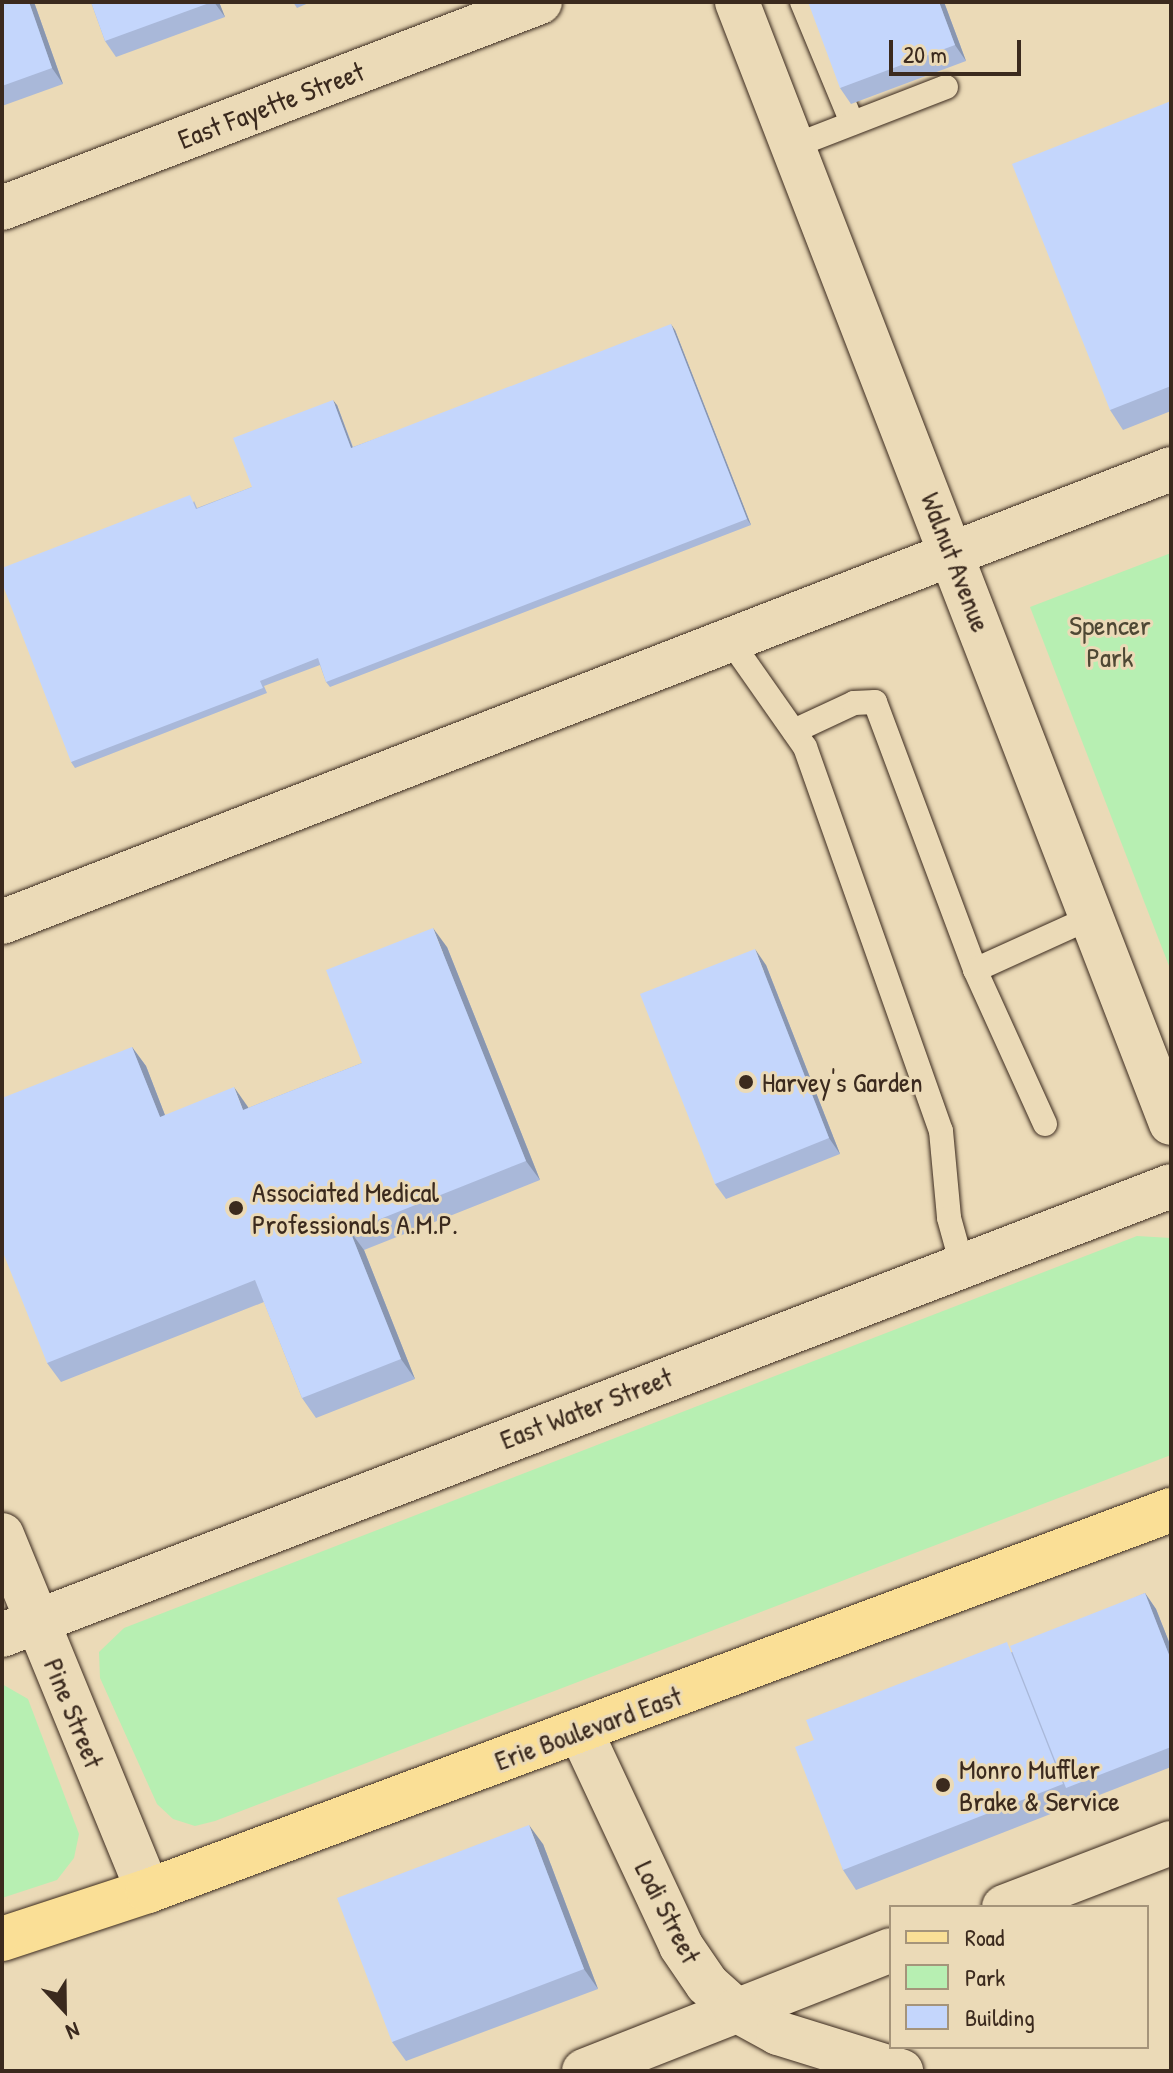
<!DOCTYPE html>
<html>
<head>
<meta charset="utf-8">
<style>
	body { margin:0 }
	#map { position:relative; width:1173px; height:2073px; overflow:hidden; background:#ebdab7; font-family:"Patrick Hand",sans-serif }
	div>[style] { position:absolute }
	[style*='--x'] { left:calc(var(--x)*1px); top:calc(var(--y)*1px); width:calc(var(--w)*1px); rotate:calc(var(--a)*1deg) }
	.green>* { inset:0; background:#b7efb2 }
	.roads { filter:drop-shadow(0 0 2px #3b2a1e) drop-shadow(0 0 2px #3b2a1e) }
	.service>* { height:24px; margin:-12px; padding:0 12px; transform-origin:12px; border-radius:12px; background:#ebdab7 }
	.minor>* { height:44px; margin:-22px; padding:0 22px; transform-origin:22px; border-radius:22px; background:#ebdab7 }
	.tertiary>* { height:44px; margin:-22px; padding:0 22px; transform-origin:22px; border-radius:22px; background:#ebdab7 }
	.primary>* { height:44px; margin:-22px; padding:0 22px; transform-origin:22px; border-radius:22px; background:#fadf96 }
	.wall>* { inset:0; background:#a9b8d9 }
	.shaded-wall>* { inset:0; background:#8996b0 }
	.building>* { inset:0; background:#c4d6fc }
	.dots>* { width:22px; height:22px; translate:-50% -50%; box-sizing:border-box; border:4px solid #ebdab7; border-radius:50% }
	span { translate:-50% -50%; white-space:nowrap; text-align:center; line-height:1.15; -webkit-text-stroke:6px #ebdab7; paint-order:stroke }
	.street-label { font-size:28px; color:#3b2a1e }
	.park-label { font-size:28px; color:#4e4834 }
	.poi-label { font-size:28px; color:#3b2a1e }
	.left { translate:0 -50%; text-align:left }
	.frame { position:absolute; inset:0; border:4px solid #3b2a1e; pointer-events:none }
	.legend { position:absolute; left:889px; top:1905px; width:260px; height:144px; box-sizing:border-box; background:#ebdab7; border:2px solid #a5947a; margin:0; padding:10px 14px; list-style:none; font-size:24px; color:#3b2a1e }
	.legend li { display:flex; align-items:center; gap:16px; height:40px }
	.legend b { width:40px; border:2px solid #a5947a }
	.north { position:absolute; left:24px; top:1969px; width:80px; height:80px; -webkit-text-stroke:6px #ebdab7; paint-order:stroke; rotate:158deg; font-size:22px; font-weight:700; line-height:32px; text-align:center; color:#3b2a1e }
	.north::after { content:''; display:block; margin:auto; width:28px; height:36px; background:#3b2a1e; clip-path:polygon(50% 0,100% 100%,50% 72%,0 100%) }
	.scale { position:absolute; left:889px; top:40px; width:132px; height:36px; box-sizing:border-box; border:4px solid #3b2a1e; border-top:0; padding-left:10px; font-size:24px; line-height:28px; white-space:nowrap; color:#3b2a1e; -webkit-text-stroke:6px #ebdab7; paint-order:stroke }
</style>
</head>
<body>
<div id="map">
	<div class="green">
		<i style="clip-path:polygon(1171px 553px,1171px 971px,1030px 607px)"></i>
		<i style="clip-path:polygon(1137px 1236px,1171px 1238px,1171px 1455px,215px 1821px,195px 1826px,173px 1819px,157px 1804px,100px 1678px,99px 1652px,124px 1628px)"></i>
		<i style="clip-path:polygon(2px 1684px,28px 1699px,79px 1834px,74px 1858px,57px 1880px,2px 1898px)"></i>
	</div>
	<div class="roads">
		<div class="service">
			<i style="--x:802;--y:2;--w:131;--a:67.5"></i>
			<i style="--x:794;--y:146;--w:163;--a:-21.2"></i>
			<i style="--x:729;--y:639;--w:132;--a:54.9"></i>
			<i style="--x:805;--y:747;--w:407;--a:70.5"></i>
			<i style="--x:941;--y:1131;--w:87;--a:84.7"></i>
			<i style="--x:949;--y:1218;--w:49;--a:74.5"></i>
			<i style="--x:794;--y:731;--w:66;--a:-25"></i>
			<i style="--x:854;--y:703;--w:21;--a:-3"></i>
			<i style="--x:875;--y:702;--w:286;--a:69.5"></i>
			<i style="--x:1045;--y:1124;--w:169;--a:-114.4"></i>
			<i style="--x:975;--y:970;--w:128;--a:-24.4"></i>
		</div>
		<div class="minor">
			<i style="--x:737;--y:2;--w:1202;--a:68.84"></i>
			<i style="--x:2;--y:922;--w:1254;--a:-21.18"></i>
			<i style="--x:2;--y:1535;--w:385;--a:67.7"></i>
			<i style="--x:1004;--y:1907;--w:179;--a:-21"></i>
			<i style="--x:584;--y:2071;--w:330;--a:-21.5"></i>
		</div>
		<div class="tertiary">
			<i style="--x:2;--y:208;--w:576;--a:-20.95"></i>
			<i style="--x:2;--y:1635;--w:1252;--a:-21.01"></i>
			<i style="--x:580;--y:1730;--w:238;--a:64.9"></i>
			<i style="--x:681;--y:1946;--w:46;--a:55.6"></i>
			<i style="--x:707;--y:1984;--w:39;--a:42"></i>
			<i style="--x:736;--y:2010;--w:48;--a:28.7"></i>
			<i style="--x:778;--y:2033;--w:129;--a:17.2"></i>
		</div>
		<div class="primary">
			<i style="--x:2;--y:1939;--w:154;--a:-18.2"></i>
			<i style="--x:148;--y:1891;--w:1092;--a:-20.43"></i>
		</div>
	</div>
	<div class="wall">
		<i style="clip-path:polygon(2px 2px,34px 2px,63px 84px,2px 106px)"></i>
		<i style="clip-path:polygon(91px 2px,219px 2px,225px 17px,116px 57px,105px 41px)"></i>
		<i style="clip-path:polygon(293px 2px,311px 2px,297px 8px)"></i>
		<i style="clip-path:polygon(944px 2px,966px 61px,851px 104px,840px 88px)"></i>
		<i style="clip-path:polygon(1171px 101px,1171px 411px,1123px 430px,1110px 410px)"></i>
		<i style="clip-path:polygon(675px 330px,751px 525px,330px 687px,326px 682px,320px 665px,264px 686px,267px 693px,75px 768px,71px 762px,194px 501px,197px 508px,252px 487px,337px 405px,353px 447px)"></i>
		<i style="clip-path:polygon(447px 947px,540px 1180px,364px 1250px,415px 1379px,316px 1418px,302px 1398px,264px 1302px,61px 1382px,47px 1363px,132px 1047px,146px 1066px,165px 1115px,248px 1108px,362px 1063px)"></i>
		<i style="clip-path:polygon(766px 965px,840px 1154px,726px 1199px,715px 1184px)"></i>
		<i style="clip-path:polygon(1145px 1593px,1156px 1609px,1171px 1647px,1171px 1767px,856px 1890px,843px 1870px,814px 1740px)"></i>
		<i style="clip-path:polygon(543px 1844px,598px 1989px,406px 2061px,392px 2042px)"></i>
	</div>
	<div class="shaded-wall">
		<i style="clip-path:polygon(29px 2px,34px 2px,63px 84px,52px 68px)"></i>
		<i style="clip-path:polygon(214px 2px,219px 2px,225px 17px)"></i>
		<i style="clip-path:polygon(939px 2px,944px 2px,966px 61px,955px 45px)"></i>
		<i style="clip-path:polygon(671px 324px,675px 330px,751px 525px,747px 519px)"></i>
		<i style="clip-path:polygon(333px 400px,337px 405px,355px 454px,351px 448px)"></i>
		<i style="clip-path:polygon(433px 928px,447px 947px,540px 1180px,526px 1161px)"></i>
		<i style="clip-path:polygon(755px 949px,766px 965px,840px 1154px,829px 1138px)"></i>
		<i style="clip-path:polygon(132px 1047px,146px 1066px,173px 1136px,160px 1117px)"></i>
		<i style="clip-path:polygon(234px 1087px,248px 1107px,257px 1130px,243px 1110px)"></i>
		<i style="clip-path:polygon(350px 1231px,364px 1250px,415px 1379px,401px 1359px)"></i>
		<i style="clip-path:polygon(1145px 1593px,1156px 1609px,1171px 1647px,1171px 1660px)"></i>
		<i style="clip-path:polygon(529px 1825px,543px 1844px,598px 1989px,584px 1969px)"></i>
	</div>
	<div class="building">
		<i style="clip-path:polygon(2px 2px,29px 2px,52px 68px,2px 86px)"></i>
		<i style="clip-path:polygon(91px 2px,212px 2px,105px 41px)"></i>
		<i style="clip-path:polygon(808px 2px,939px 2px,955px 45px,840px 88px)"></i>
		<i style="clip-path:polygon(1171px 101px,1171px 386px,1110px 410px,1012px 164px)"></i>
		<i style="clip-path:polygon(671px 324px,747px 519px,326px 682px,318px 658px,260px 681px,263px 688px,71px 762px,2px 583px,2px 568px,190px 495px,196px 509px,252px 487px,233px 438px,333px 400px,351px 448px)"></i>
		<i style="clip-path:polygon(433px 928px,526px 1161px,350px 1231px,401px 1359px,302px 1398px,255px 1280px,47px 1363px,2px 1250px,2px 1098px,132px 1047px,160px 1117px,234px 1087px,243px 1110px,362px 1063px,326px 970px)"></i>
		<i style="clip-path:polygon(755px 949px,829px 1138px,715px 1184px,640px 994px)"></i>
		<i style="clip-path:polygon(1145px 1593px,1171px 1660px,1171px 1747px,1066px 1788px,1010px 1646px)"></i>
		<i style="clip-path:polygon(1007px 1642px,1063px 1784px,843px 1870px,795px 1747px,814px 1740px,806px 1720px)"></i>
		<i style="clip-path:polygon(529px 1825px,584px 1969px,392px 2042px,337px 1898px)"></i>
	</div>
	<div class="dots">
		<i style="left:746px;top:1082px;background:#3b2a1e"></i>
		<i style="left:236px;top:1208px;background:#3b2a1e"></i>
		<i style="left:943px;top:1785px;background:#3b2a1e"></i>
	</div>
	<div class="street-label">
		<span style="left:271px;top:105px;rotate:-21deg">East Fayette Street</span>
		<span style="left:956px;top:562px;rotate:69deg">Walnut Avenue</span>
		<span style="left:586px;top:1408px;rotate:-21deg">East Water Street</span>
		<span style="left:74px;top:1713px;rotate:68deg">Pine Street</span>
		<span style="left:588px;top:1728px;rotate:-20deg">Erie Boulevard East</span>
		<span style="left:668px;top:1912px;rotate:63deg">Lodi Street</span>
	</div>
	<div class="park-label">
		<span style="left:1110px;top:641px">Spencer<br>Park</span>
	</div>
	<div class="poi-label">
		<span class="left" style="left:762px;top:1082px">Harvey's Garden</span>
		<span class="left" style="left:252px;top:1208px">Associated Medical<br>Professionals A.M.P.</span>
		<span class="left" style="left:959px;top:1785px">Monro Muffler<br>Brake &amp; Service</span>
	</div>
	<div class="frame"></div>
	<ul class="legend">
	<li><b style="height:10px;background:#fadf96"></b>Road</li>
	<li><b style="height:22px;background:#b7efb2"></b>Park</li>
	<li><b style="height:22px;background:#c4d6fc"></b>Building</li>
	</ul>
	<div class="north">N</div>
	<div class="scale">20 m</div>
</div>
</body>
</html>
